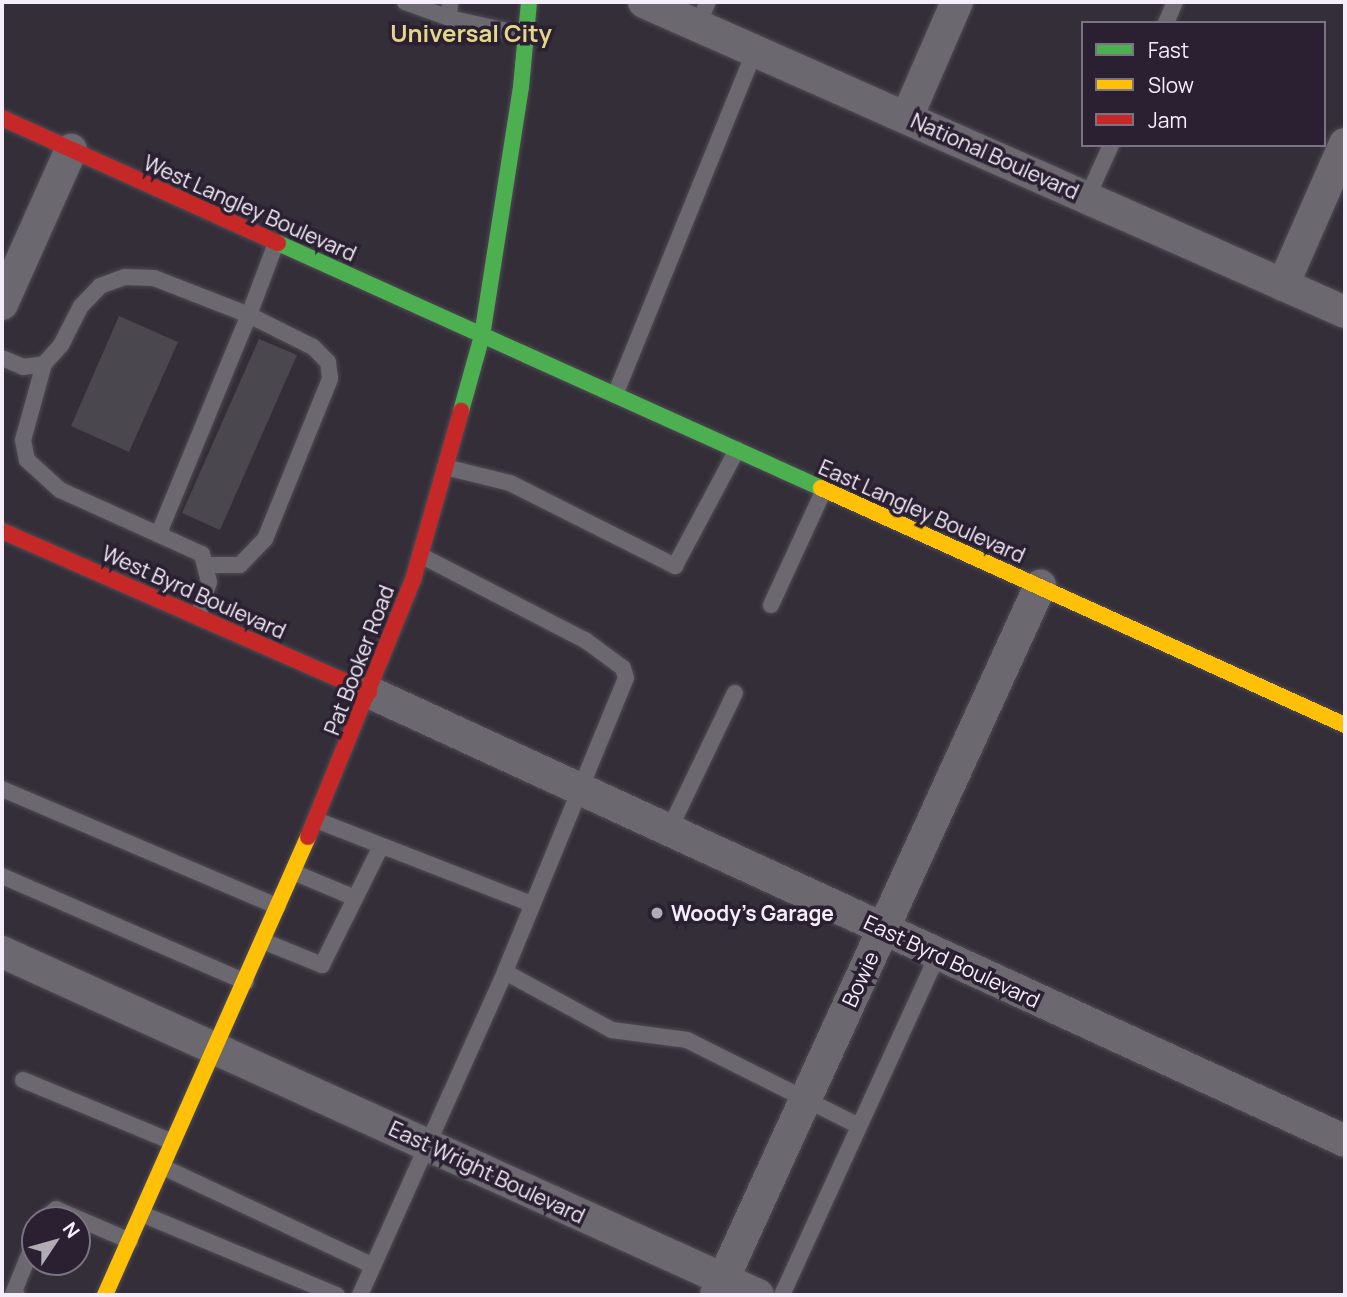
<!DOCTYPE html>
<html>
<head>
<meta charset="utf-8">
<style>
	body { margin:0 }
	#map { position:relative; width:1347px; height:1297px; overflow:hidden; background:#332e38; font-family:Manrope,sans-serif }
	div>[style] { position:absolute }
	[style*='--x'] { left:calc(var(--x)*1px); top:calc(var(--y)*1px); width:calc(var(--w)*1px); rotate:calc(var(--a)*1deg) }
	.building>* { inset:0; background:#4b474f }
	.roads { filter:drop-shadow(0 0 2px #4f4b53) drop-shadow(0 0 2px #4f4b53) }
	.lane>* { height:16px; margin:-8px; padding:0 8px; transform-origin:8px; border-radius:8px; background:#6c686f }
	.street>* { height:32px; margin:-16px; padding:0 16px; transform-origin:16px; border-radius:16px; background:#6c686f }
	.fast>* { height:16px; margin:-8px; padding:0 8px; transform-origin:8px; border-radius:8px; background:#4caf50 }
	.slow>* { height:16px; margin:-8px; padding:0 8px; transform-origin:8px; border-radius:8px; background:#ffc107 }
	.jam>* { height:16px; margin:-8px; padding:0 8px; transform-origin:8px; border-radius:8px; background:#c62828 }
	.dots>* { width:19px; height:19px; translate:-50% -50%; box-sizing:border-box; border:4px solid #2a2032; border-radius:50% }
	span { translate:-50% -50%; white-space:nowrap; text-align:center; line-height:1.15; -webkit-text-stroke:7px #2a2032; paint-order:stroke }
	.street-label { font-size:21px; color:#f5eefa }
	.poi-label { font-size:21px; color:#f5eefa; font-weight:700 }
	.left { translate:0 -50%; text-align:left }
	.quarter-label { font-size:24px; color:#e4d788; font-weight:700 }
	.frame { position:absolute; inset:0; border:4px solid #f5eefa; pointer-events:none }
	.legend { position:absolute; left:1081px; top:21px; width:245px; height:126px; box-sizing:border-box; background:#2a2032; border:2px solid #7b7282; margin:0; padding:9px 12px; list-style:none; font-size:21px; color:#f5eefa }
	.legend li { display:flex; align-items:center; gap:14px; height:35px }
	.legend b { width:35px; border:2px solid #7b7282 }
	.north { position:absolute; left:21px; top:1206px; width:70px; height:70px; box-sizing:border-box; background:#2a2032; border:2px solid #7b7282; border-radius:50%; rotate:54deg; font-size:19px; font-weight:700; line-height:28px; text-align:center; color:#f5eefa }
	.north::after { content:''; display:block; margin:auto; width:24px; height:32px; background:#b1abb6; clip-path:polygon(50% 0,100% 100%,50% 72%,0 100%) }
</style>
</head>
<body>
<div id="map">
	<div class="building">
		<i style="clip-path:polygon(119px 316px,178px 342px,129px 452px,71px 426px)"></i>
		<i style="clip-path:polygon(259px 339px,297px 355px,220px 530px,182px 513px)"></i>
	</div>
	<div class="roads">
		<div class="lane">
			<i style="--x:405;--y:2;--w:47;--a:20"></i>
			<i style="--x:449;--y:18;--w:16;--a:-86"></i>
			<i style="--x:449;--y:18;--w:78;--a:12.6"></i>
			<i style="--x:1166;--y:23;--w:23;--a:-67"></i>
			<i style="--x:698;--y:25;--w:25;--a:-67"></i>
			<i style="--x:1087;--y:198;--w:58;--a:-65.6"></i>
			<i style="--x:2;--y:358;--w:23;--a:23"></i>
			<i style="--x:23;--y:367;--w:21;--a:-8"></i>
			<i style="--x:44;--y:364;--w:25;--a:-48"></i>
			<i style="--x:61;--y:345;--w:44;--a:-62.9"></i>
			<i style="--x:81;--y:306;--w:28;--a:-46"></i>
			<i style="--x:100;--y:286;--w:27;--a:-20"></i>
			<i style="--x:125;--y:277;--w:29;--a:2"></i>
			<i style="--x:154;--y:278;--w:102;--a:21.3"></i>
			<i style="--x:249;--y:315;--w:77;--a:-69.4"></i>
			<i style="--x:44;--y:364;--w:79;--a:105.4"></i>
			<i style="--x:23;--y:440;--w:20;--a:79"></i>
			<i style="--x:27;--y:460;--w:45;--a:42.3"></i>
			<i style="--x:60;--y:490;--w:156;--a:24.3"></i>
			<i style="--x:202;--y:554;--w:29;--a:76"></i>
			<i style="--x:209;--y:582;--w:36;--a:108"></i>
			<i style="--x:615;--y:395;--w:372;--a:-67.9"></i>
			<i style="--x:445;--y:467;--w:67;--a:13.8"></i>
			<i style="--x:510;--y:483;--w:185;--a:26.7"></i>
			<i style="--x:675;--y:566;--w:132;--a:-61.9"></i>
			<i style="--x:159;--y:533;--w:236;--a:-67.6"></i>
			<i style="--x:249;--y:315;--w:72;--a:26.6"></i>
			<i style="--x:313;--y:347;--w:21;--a:45"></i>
			<i style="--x:328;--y:362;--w:17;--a:83"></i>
			<i style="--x:330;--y:379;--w:173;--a:112.1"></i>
			<i style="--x:265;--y:539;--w:36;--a:134"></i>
			<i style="--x:240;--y:565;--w:32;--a:180"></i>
			<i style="--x:420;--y:555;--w:186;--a:27.3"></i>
			<i style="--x:585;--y:640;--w:47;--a:36.4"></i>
			<i style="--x:623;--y:668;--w:10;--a:73"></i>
			<i style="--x:626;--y:678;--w:318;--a:112.4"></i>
			<i style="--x:505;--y:972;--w:122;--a:28.5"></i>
			<i style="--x:612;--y:1030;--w:76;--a:7.6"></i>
			<i style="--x:687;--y:1040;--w:192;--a:26.6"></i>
			<i style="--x:771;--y:605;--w:127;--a:-65.3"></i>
			<i style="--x:2;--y:789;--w:300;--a:23.1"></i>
			<i style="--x:316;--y:820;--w:231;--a:21.3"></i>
			<i style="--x:669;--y:830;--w:152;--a:-64.3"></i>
			<i style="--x:293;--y:872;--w:67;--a:22.8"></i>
			<i style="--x:2;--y:876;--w:266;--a:23.5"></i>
			<i style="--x:263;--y:941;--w:64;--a:22.1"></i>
			<i style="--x:322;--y:965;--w:133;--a:-63.6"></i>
			<i style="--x:23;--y:1080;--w:162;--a:22.5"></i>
			<i style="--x:163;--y:1167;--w:232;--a:25.2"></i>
			<i style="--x:142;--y:1214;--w:211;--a:22.6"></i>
			<i style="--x:43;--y:1220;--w:17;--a:-40"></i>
			<i style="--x:56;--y:1209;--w:81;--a:23.4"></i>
			<i style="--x:17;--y:1295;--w:4;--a:-166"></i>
			<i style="--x:13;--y:1294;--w:58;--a:-67.8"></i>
			<i style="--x:360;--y:1295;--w:354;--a:-65.8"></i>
			<i style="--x:782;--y:1295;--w:374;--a:-65.4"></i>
		</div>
		<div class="street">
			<i style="--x:644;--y:2;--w:766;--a:23.86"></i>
			<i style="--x:907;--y:117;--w:125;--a:-66.5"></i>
			<i style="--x:1283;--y:285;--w:154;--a:-66.3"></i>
			<i style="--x:2;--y:304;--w:169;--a:-65.9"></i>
			<i style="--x:369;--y:692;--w:1074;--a:24.7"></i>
			<i style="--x:2;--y:952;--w:830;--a:24.4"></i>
			<i style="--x:716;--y:1295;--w:780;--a:-65.44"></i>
		</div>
		<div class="fast">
			<i style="--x:278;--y:243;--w:596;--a:24.28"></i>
			<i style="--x:461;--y:411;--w:78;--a:-74.4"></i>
			<i style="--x:482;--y:336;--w:252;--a:-81.1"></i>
			<i style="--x:521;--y:87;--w:85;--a:-84.6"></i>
		</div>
		<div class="slow">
			<i style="--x:821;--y:488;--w:575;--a:24.34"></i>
			<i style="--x:105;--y:1295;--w:501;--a:-66.1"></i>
		</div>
		<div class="jam">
			<i style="--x:2;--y:118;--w:303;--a:24.4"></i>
			<i style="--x:2;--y:531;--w:401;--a:23.7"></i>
			<i style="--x:308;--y:837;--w:278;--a:-67.8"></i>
			<i style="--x:413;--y:580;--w:176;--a:-74.1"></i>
		</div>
	</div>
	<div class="dots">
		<i style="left:657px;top:913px;background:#b1abb6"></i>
	</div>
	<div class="street-label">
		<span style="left:995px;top:156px;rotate:24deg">National Boulevard</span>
		<span style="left:250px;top:208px;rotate:24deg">West Langley Boulevard</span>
		<span style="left:922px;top:511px;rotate:24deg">East Langley Boulevard</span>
		<span style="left:194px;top:592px;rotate:24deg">West Byrd Boulevard</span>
		<span style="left:359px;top:660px;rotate:-69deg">Pat Booker Road</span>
		<span style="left:952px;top:961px;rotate:25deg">East Byrd Boulevard</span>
		<span style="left:860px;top:979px;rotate:-65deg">Bowie</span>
		<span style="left:487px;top:1172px;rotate:25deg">East Wright Boulevard</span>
	</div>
	<div class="poi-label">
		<span class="left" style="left:671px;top:913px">Woody's Garage</span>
	</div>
	<div class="quarter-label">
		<span style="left:471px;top:33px">Universal City</span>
	</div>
	<div class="frame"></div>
	<ul class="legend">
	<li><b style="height:9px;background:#4caf50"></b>Fast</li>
	<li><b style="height:9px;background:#ffc107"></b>Slow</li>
	<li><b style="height:9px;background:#c62828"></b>Jam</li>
	</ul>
	<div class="north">N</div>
</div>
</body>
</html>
